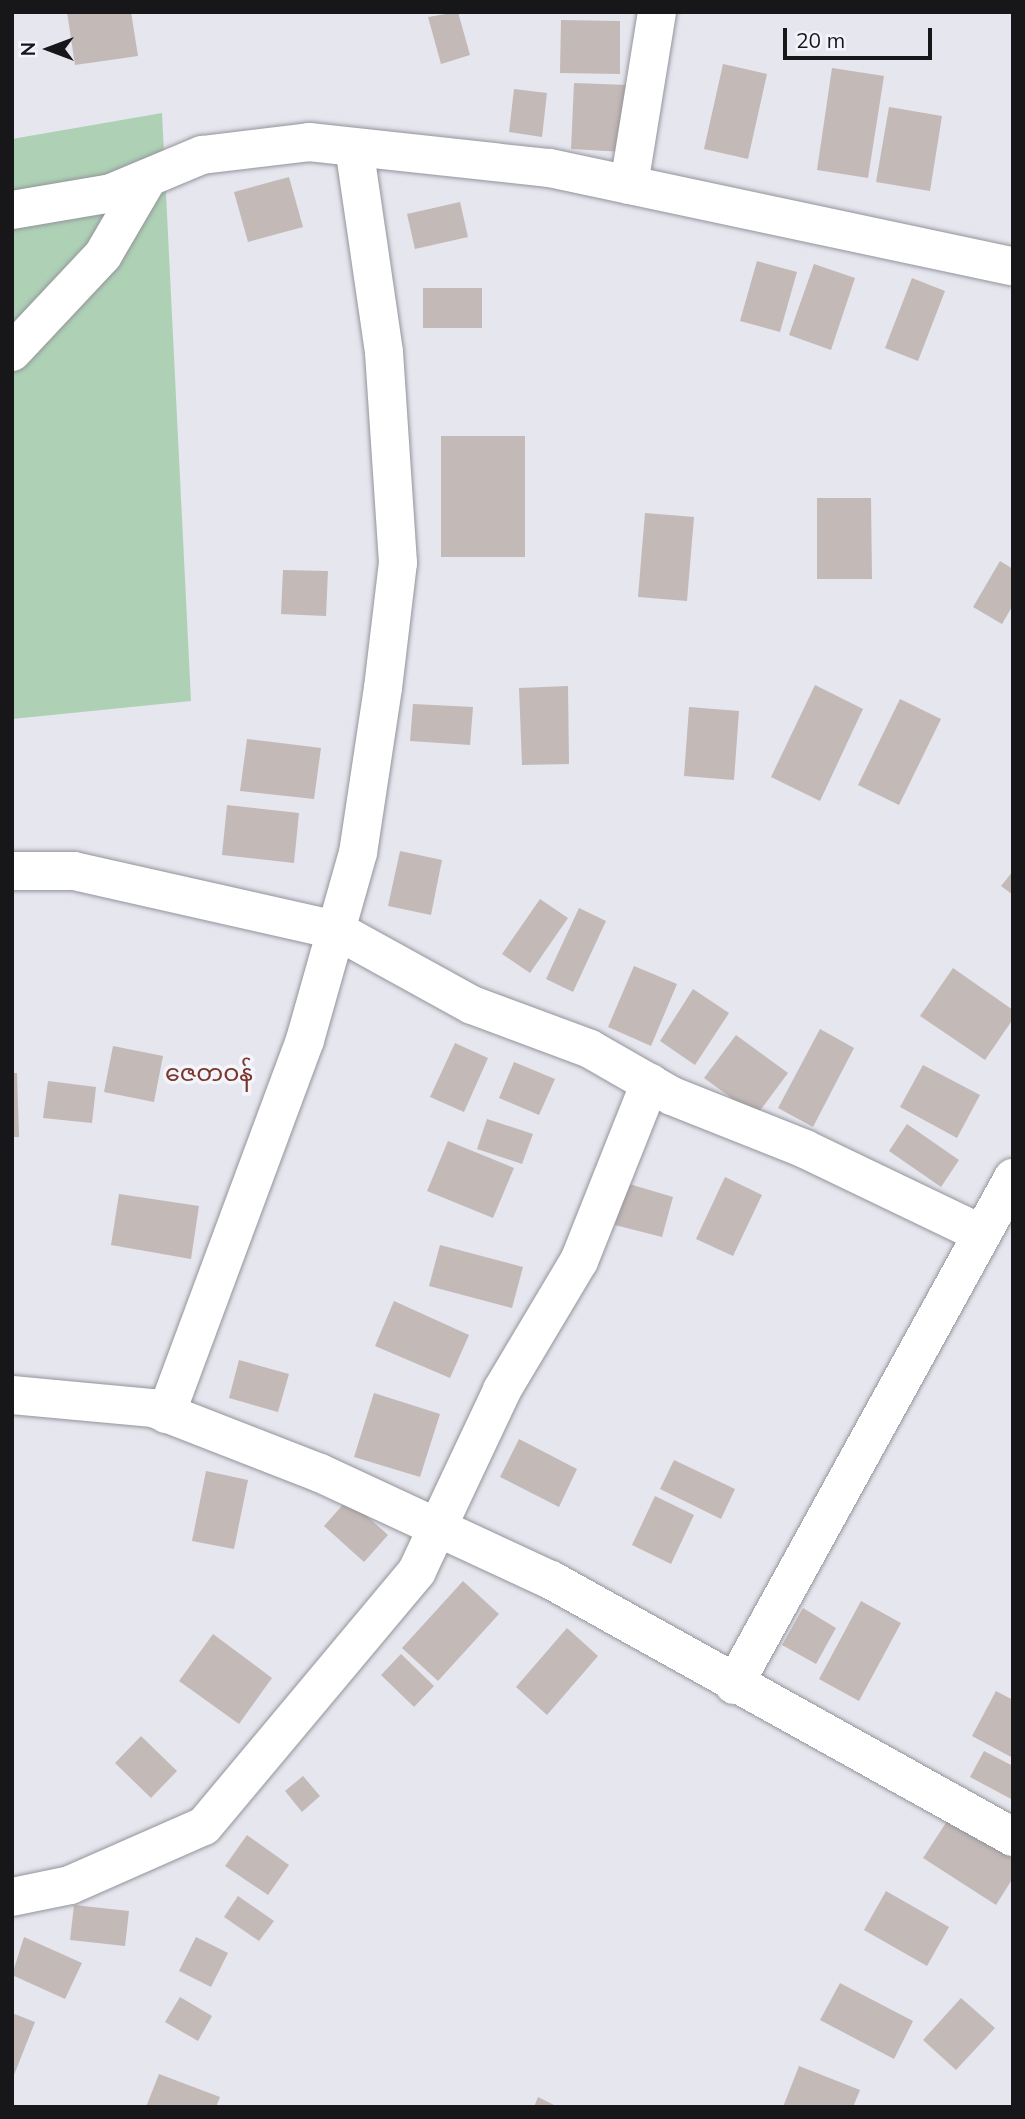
<!DOCTYPE html>
<html>
<head>
<meta charset="utf-8">
<style>
	body { margin:0 }
	#map { position:relative; width:1025px; height:2119px; overflow:hidden; background:#e6e6ee; font-family:Mulish,"Noto Sans Myanmar",sans-serif }
	div>[style] { position:absolute }
	[style*='--x'] { left:calc(var(--x)*1px); top:calc(var(--y)*1px); width:calc(var(--w)*1px); rotate:calc(var(--a)*1deg) }
	.green>* { inset:0; background:#aed1b5 }
	.building>* { inset:0; background:#c3b9b7 }
	.roads { filter:drop-shadow(0 0 2px #93949b) drop-shadow(0 0 2px #93949b) }
	.minor>* { height:38px; margin:-19px; padding:0 19px; transform-origin:19px; border-radius:19px; background:#fff }
	span { translate:-50% -50%; white-space:nowrap; text-align:center; line-height:1.15; -webkit-text-stroke:7px #f3f4fc; paint-order:stroke }
	.quarter-label { font-size:24px; color:#7a3528 }
	.frame { position:absolute; inset:0; border:14px solid #17171a; pointer-events:none }
	.north { position:absolute; left:14px; top:14px; width:70px; height:70px; -webkit-text-stroke:5px #f3f4fc; paint-order:stroke; rotate:270deg; font-size:19px; font-weight:700; line-height:28px; text-align:center; color:#17171a }
	.north::after { content:''; display:block; margin:auto; width:24px; height:32px; background:#17171a; clip-path:polygon(50% 0,100% 100%,50% 72%,0 100%) }
	.scale { position:absolute; left:783px; top:28px; width:149px; height:32px; box-sizing:border-box; border:4px solid #17171a; border-top:0; padding-left:9px; font-size:21px; line-height:24px; white-space:nowrap; color:#17171a; -webkit-text-stroke:5px #f3f4fc; paint-order:stroke }
</style>
</head>
<body>
<div id="map">
	<div class="green">
		<i style="clip-path:polygon(162px 113px,191px 701px,12px 719px,12px 139px)"></i>
	</div>
	<div class="building">
		<i style="clip-path:polygon(67px 12px,131px 12px,138px 56px,75px 65px)"></i>
		<i style="clip-path:polygon(458px 12px,470px 55px,441px 64px,428px 17px)"></i>
		<i style="clip-path:polygon(561px 20px,620px 21px,620px 74px,560px 73px)"></i>
		<i style="clip-path:polygon(723px 64px,767px 74px,748px 159px,704px 149px)"></i>
		<i style="clip-path:polygon(832px 68px,884px 76px,868px 178px,817px 170px)"></i>
		<i style="clip-path:polygon(574px 83px,628px 85px,624px 152px,571px 149px)"></i>
		<i style="clip-path:polygon(514px 89px,547px 93px,542px 137px,509px 132px)"></i>
		<i style="clip-path:polygon(889px 107px,942px 116px,930px 191px,876px 182px)"></i>
		<i style="clip-path:polygon(289px 177px,303px 227px,248px 242px,234px 192px)"></i>
		<i style="clip-path:polygon(460px 202px,468px 237px,415px 249px,407px 214px)"></i>
		<i style="clip-path:polygon(757px 261px,797px 272px,780px 332px,740px 321px)"></i>
		<i style="clip-path:polygon(814px 264px,855px 278px,831px 350px,789px 335px)"></i>
		<i style="clip-path:polygon(912px 278px,945px 291px,918px 361px,885px 348px)"></i>
		<i style="clip-path:polygon(423px 288px,482px 288px,482px 328px,423px 328px)"></i>
		<i style="clip-path:polygon(441px 436px,525px 436px,525px 557px,441px 557px)"></i>
		<i style="clip-path:polygon(817px 498px,871px 498px,872px 579px,817px 579px)"></i>
		<i style="clip-path:polygon(645px 513px,694px 517px,687px 601px,638px 597px)"></i>
		<i style="clip-path:polygon(1000px 561px,1013px 569px,1013px 605px,1002px 624px,973px 607px)"></i>
		<i style="clip-path:polygon(283px 570px,328px 571px,326px 616px,281px 614px)"></i>
		<i style="clip-path:polygon(815px 685px,863px 709px,820px 801px,771px 777px)"></i>
		<i style="clip-path:polygon(568px 686px,569px 764px,522px 765px,519px 688px)"></i>
		<i style="clip-path:polygon(900px 699px,941px 719px,899px 805px,858px 785px)"></i>
		<i style="clip-path:polygon(413px 704px,473px 707px,470px 745px,410px 741px)"></i>
		<i style="clip-path:polygon(689px 707px,739px 711px,734px 780px,684px 776px)"></i>
		<i style="clip-path:polygon(247px 739px,321px 748px,314px 799px,240px 791px)"></i>
		<i style="clip-path:polygon(227px 805px,299px 813px,294px 863px,222px 855px)"></i>
		<i style="clip-path:polygon(400px 851px,442px 860px,431px 915px,388px 906px)"></i>
		<i style="clip-path:polygon(1013px 871px,1013px 895px,1001px 886px)"></i>
		<i style="clip-path:polygon(540px 899px,568px 918px,530px 973px,502px 954px)"></i>
		<i style="clip-path:polygon(579px 908px,606px 921px,573px 992px,546px 979px)"></i>
		<i style="clip-path:polygon(634px 966px,677px 984px,651px 1046px,608px 1027px)"></i>
		<i style="clip-path:polygon(953px 968px,1013px 1010px,1013px 1019px,985px 1060px,920px 1016px)"></i>
		<i style="clip-path:polygon(693px 989px,729px 1013px,695px 1065px,660px 1041px)"></i>
		<i style="clip-path:polygon(820px 1029px,854px 1048px,813px 1127px,778px 1108px)"></i>
		<i style="clip-path:polygon(736px 1035px,788px 1073px,756px 1116px,704px 1078px)"></i>
		<i style="clip-path:polygon(455px 1043px,488px 1058px,464px 1112px,430px 1097px)"></i>
		<i style="clip-path:polygon(113px 1046px,163px 1056px,154px 1102px,104px 1092px)"></i>
		<i style="clip-path:polygon(514px 1062px,555px 1079px,539px 1115px,499px 1098px)"></i>
		<i style="clip-path:polygon(923px 1065px,980px 1095px,957px 1138px,900px 1107px)"></i>
		<i style="clip-path:polygon(12px 1073px,17px 1073px,19px 1137px,12px 1137px)"></i>
		<i style="clip-path:polygon(48px 1081px,96px 1087px,92px 1123px,43px 1118px)"></i>
		<i style="clip-path:polygon(487px 1119px,533px 1134px,522px 1164px,477px 1149px)"></i>
		<i style="clip-path:polygon(907px 1124px,959px 1160px,941px 1187px,889px 1151px)"></i>
		<i style="clip-path:polygon(448px 1141px,514px 1168px,493px 1218px,427px 1191px)"></i>
		<i style="clip-path:polygon(725px 1177px,762px 1195px,733px 1256px,696px 1239px)"></i>
		<i style="clip-path:polygon(626px 1183px,673px 1197px,662px 1237px,615px 1225px)"></i>
		<i style="clip-path:polygon(119px 1194px,199px 1206px,191px 1259px,111px 1245px)"></i>
		<i style="clip-path:polygon(440px 1245px,523px 1267px,512px 1308px,429px 1286px)"></i>
		<i style="clip-path:polygon(394px 1301px,469px 1335px,450px 1378px,375px 1346px)"></i>
		<i style="clip-path:polygon(239px 1360px,289px 1374px,278px 1412px,229px 1398px)"></i>
		<i style="clip-path:polygon(374px 1393px,440px 1414px,420px 1477px,354px 1457px)"></i>
		<i style="clip-path:polygon(519px 1439px,577px 1469px,559px 1507px,500px 1477px)"></i>
		<i style="clip-path:polygon(674px 1460px,735px 1489px,721px 1519px,660px 1489px)"></i>
		<i style="clip-path:polygon(206px 1471px,248px 1480px,234px 1549px,192px 1541px)"></i>
		<i style="clip-path:polygon(655px 1496px,694px 1515px,671px 1564px,632px 1545px)"></i>
		<i style="clip-path:polygon(348px 1499px,388px 1535px,364px 1562px,324px 1526px)"></i>
		<i style="clip-path:polygon(463px 1581px,499px 1614px,438px 1681px,402px 1648px)"></i>
		<i style="clip-path:polygon(861px 1601px,901px 1623px,859px 1701px,819px 1679px)"></i>
		<i style="clip-path:polygon(803px 1608px,836px 1628px,816px 1664px,782px 1645px)"></i>
		<i style="clip-path:polygon(567px 1628px,598px 1656px,547px 1715px,516px 1687px)"></i>
		<i style="clip-path:polygon(213px 1634px,272px 1678px,239px 1724px,179px 1681px)"></i>
		<i style="clip-path:polygon(401px 1654px,434px 1686px,414px 1707px,381px 1675px)"></i>
		<i style="clip-path:polygon(996px 1691px,1013px 1700px,1013px 1758px,972px 1736px)"></i>
		<i style="clip-path:polygon(141px 1736px,177px 1771px,151px 1798px,115px 1763px)"></i>
		<i style="clip-path:polygon(984px 1751px,1013px 1766px,1013px 1800px,970px 1777px)"></i>
		<i style="clip-path:polygon(303px 1776px,320px 1796px,302px 1812px,285px 1791px)"></i>
		<i style="clip-path:polygon(951px 1815px,1013px 1854px,1013px 1878px,996px 1905px,923px 1858px)"></i>
		<i style="clip-path:polygon(247px 1835px,289px 1865px,268px 1895px,225px 1866px)"></i>
		<i style="clip-path:polygon(886px 1891px,949px 1927px,927px 1966px,864px 1930px)"></i>
		<i style="clip-path:polygon(238px 1896px,274px 1921px,259px 1941px,224px 1917px)"></i>
		<i style="clip-path:polygon(74px 1905px,129px 1911px,125px 1946px,70px 1940px)"></i>
		<i style="clip-path:polygon(24px 1937px,82px 1963px,65px 1999px,12px 1975px)"></i>
		<i style="clip-path:polygon(196px 1937px,228px 1953px,211px 1987px,179px 1971px)"></i>
		<i style="clip-path:polygon(840px 1983px,913px 2021px,894px 2059px,820px 2020px)"></i>
		<i style="clip-path:polygon(180px 1997px,212px 2016px,198px 2041px,165px 2022px)"></i>
		<i style="clip-path:polygon(961px 1998px,995px 2028px,956px 2070px,923px 2040px)"></i>
		<i style="clip-path:polygon(12px 2013px,35px 2022px,14px 2075px,12px 2074px)"></i>
		<i style="clip-path:polygon(799px 2066px,860px 2090px,853px 2107px,783px 2107px)"></i>
		<i style="clip-path:polygon(159px 2074px,220px 2097px,216px 2107px,146px 2107px)"></i>
		<i style="clip-path:polygon(538px 2097px,558px 2107px,534px 2107px)"></i>
	</div>
	<div class="roads">
		<div class="minor">
			<i style="--x:629;--y:185;--w:175;--a:-80.8"></i>
			<i style="--x:12;--y:210;--w:100;--a:-9.7"></i>
			<i style="--x:111;--y:193;--w:99;--a:-22.7"></i>
			<i style="--x:202;--y:155;--w:108;--a:-6.9"></i>
			<i style="--x:309;--y:142;--w:242;--a:6.2"></i>
			<i style="--x:550;--y:168;--w:473;--a:12"></i>
			<i style="--x:12;--y:352;--w:133;--a:-46.8"></i>
			<i style="--x:103;--y:255;--w:89;--a:-59.7"></i>
			<i style="--x:12;--y:871;--w:62;--a:0"></i>
			<i style="--x:74;--y:871;--w:269;--a:12.7"></i>
			<i style="--x:336;--y:930;--w:155;--a:28.9"></i>
			<i style="--x:472;--y:1005;--w:126;--a:20.4"></i>
			<i style="--x:590;--y:1049;--w:95;--a:29.8"></i>
			<i style="--x:672;--y:1096;--w:143;--a:21.7"></i>
			<i style="--x:805;--y:1149;--w:196;--a:25.7"></i>
			<i style="--x:12;--y:1395;--w:142;--a:5.3"></i>
			<i style="--x:153;--y:1408;--w:179;--a:21.3"></i>
			<i style="--x:320;--y:1473;--w:255;--a:24.9"></i>
			<i style="--x:551;--y:1580;--w:529;--a:29.09"></i>
			<i style="--x:166;--y:1414;--w:399;--a:-69.6"></i>
			<i style="--x:305;--y:1040;--w:194;--a:-74.2"></i>
			<i style="--x:358;--y:853;--w:167;--a:-81.4"></i>
			<i style="--x:383;--y:688;--w:126;--a:-83.2"></i>
			<i style="--x:398;--y:563;--w:211;--a:-93.8"></i>
			<i style="--x:384;--y:352;--w:207;--a:-98.3"></i>
			<i style="--x:734;--y:1685;--w:579;--a:-61.18"></i>
			<i style="--x:12;--y:1897;--w:59;--a:-11.7"></i>
			<i style="--x:70;--y:1885;--w:146;--a:-23.8"></i>
			<i style="--x:204;--y:1826;--w:332;--a:-50.1"></i>
			<i style="--x:417;--y:1571;--w:200;--a:-64.8"></i>
			<i style="--x:502;--y:1390;--w:150;--a:-59.2"></i>
			<i style="--x:579;--y:1261;--w:192;--a:-68.3"></i>
		</div>
	</div>
	<div class="quarter-label">
		<span style="left:209px;top:1073px">ဇေတဝန်</span>
	</div>
	<div class="frame"></div>
	<div class="north">N</div>
	<div class="scale">20 m</div>
</div>
</body>
</html>
